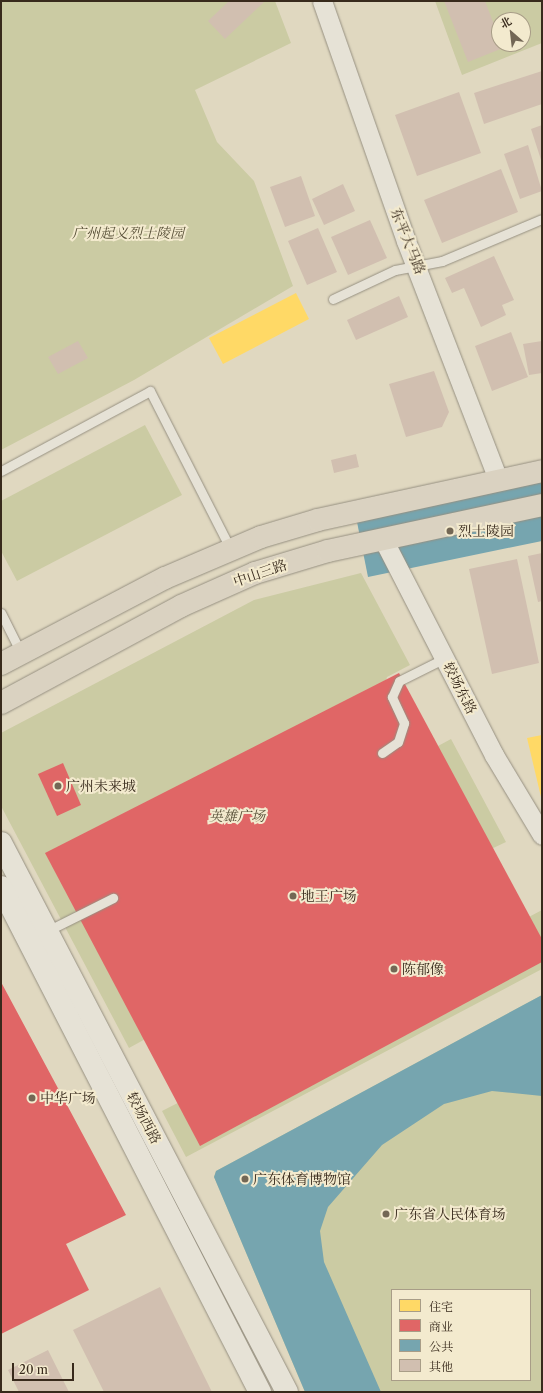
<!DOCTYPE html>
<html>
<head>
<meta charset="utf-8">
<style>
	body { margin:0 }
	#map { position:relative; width:543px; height:1393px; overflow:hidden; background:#e0d8c0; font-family:"Libre Caslon Text","Noto Serif SC",serif }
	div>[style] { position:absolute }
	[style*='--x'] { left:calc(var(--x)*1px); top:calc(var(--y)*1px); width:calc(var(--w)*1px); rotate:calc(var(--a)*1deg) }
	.green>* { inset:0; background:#cbcba3 }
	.homes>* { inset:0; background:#ffd966 }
	.shops>* { inset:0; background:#e06666 }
	.public>* { inset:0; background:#76a5af }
	.building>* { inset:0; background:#d1bfb0 }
	.roads { filter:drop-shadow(0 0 1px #969081) drop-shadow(0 0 1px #969081) }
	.service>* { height:9px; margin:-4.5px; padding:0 4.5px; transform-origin:4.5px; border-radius:4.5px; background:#e6e2d6 }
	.minor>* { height:19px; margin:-9.5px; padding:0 9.5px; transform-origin:9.5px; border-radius:9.5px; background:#e6e2d6 }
	.tertiary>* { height:22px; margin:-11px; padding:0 11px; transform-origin:11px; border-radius:11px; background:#e6e2d6 }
	.primary>* { height:22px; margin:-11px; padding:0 11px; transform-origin:11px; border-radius:11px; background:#dad2c1 }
	.dots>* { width:11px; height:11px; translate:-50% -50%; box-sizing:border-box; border:2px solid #f3eace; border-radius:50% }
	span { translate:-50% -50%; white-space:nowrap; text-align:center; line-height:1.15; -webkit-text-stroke:4px #f3eace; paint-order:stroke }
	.park-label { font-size:14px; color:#585038; font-style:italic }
	.street-label { font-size:14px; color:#382a1c }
	.poi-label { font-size:14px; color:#382a1c }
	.left { translate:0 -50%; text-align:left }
	.frame { position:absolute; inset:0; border:2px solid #382a1c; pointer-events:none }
	.legend { position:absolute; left:391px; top:1289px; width:140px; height:92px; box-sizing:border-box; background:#f3eace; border:1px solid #a89d87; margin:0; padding:5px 7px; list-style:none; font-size:12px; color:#382a1c }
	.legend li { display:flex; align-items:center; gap:8px; height:20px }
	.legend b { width:20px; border:1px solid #a89d87 }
	.north { position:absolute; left:491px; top:12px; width:40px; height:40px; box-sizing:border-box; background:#f3eace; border:1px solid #a89d87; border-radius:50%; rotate:332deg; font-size:11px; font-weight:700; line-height:16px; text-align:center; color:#382a1c }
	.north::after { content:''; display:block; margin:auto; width:14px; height:18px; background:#736755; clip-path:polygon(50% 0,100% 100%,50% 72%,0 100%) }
	.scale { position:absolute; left:12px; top:1363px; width:62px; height:18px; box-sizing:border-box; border:2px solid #382a1c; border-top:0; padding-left:5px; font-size:12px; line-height:14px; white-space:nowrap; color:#382a1c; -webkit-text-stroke:3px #f3eace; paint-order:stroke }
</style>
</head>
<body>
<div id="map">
	<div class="green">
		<i style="clip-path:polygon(1px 1px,275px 1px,291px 43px,195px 90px,217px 142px,254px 181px,293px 286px,134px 380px,1px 450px)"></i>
		<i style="clip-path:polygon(evenodd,435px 1px,542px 1px,542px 43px,462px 75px,435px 1px,499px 20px,523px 20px,523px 44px,499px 44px,499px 20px)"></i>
		<i style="clip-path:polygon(145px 425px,182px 495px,17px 581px,1px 551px,1px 501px)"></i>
		<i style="clip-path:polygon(361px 573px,410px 665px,387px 677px,381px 700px,414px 759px,451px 739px,506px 842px,430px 878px,468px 949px,542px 910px,542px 969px,186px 1157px,162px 1111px,254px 1064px,220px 998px,129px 1048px,1px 806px,1px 733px,254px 600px)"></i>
		<i style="clip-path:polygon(evenodd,542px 995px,542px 1392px,305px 1392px,214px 1177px,216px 1171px,542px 995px,392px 1290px,530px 1290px,530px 1380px,392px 1380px,392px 1290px)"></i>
	</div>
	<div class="homes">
		<i style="clip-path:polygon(296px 293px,309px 319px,223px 364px,209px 338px)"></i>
		<i style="clip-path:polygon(542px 735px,542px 797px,541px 797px,527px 738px)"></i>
	</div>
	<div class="shops">
		<i style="clip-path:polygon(399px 673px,542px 939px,542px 962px,200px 1146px,45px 853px)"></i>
		<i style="clip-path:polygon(63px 763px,81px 805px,57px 816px,38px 774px)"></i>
		<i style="clip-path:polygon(1px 982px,126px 1215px,66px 1244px,89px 1290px,1px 1334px)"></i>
	</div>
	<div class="public">
		<i style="clip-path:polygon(542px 482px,542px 541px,368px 577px,357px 522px)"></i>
		<i style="clip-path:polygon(542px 995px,542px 1096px,492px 1091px,444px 1104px,382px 1145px,328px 1207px,320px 1231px,324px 1262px,381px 1392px,305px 1392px,214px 1177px,216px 1171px)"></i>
	</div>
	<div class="building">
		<i style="clip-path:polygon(229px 1px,265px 1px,225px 39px,208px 21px)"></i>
		<i style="clip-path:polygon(444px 1px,485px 1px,503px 48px,468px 62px)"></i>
		<i style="clip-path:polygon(542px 71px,542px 104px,484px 124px,474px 93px)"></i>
		<i style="clip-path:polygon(459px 92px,481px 153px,417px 176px,395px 115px)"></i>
		<i style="clip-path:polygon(542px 125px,542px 163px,531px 129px)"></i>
		<i style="clip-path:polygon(528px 145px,542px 191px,520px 199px,504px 154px)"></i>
		<i style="clip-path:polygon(501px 169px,518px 212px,442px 243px,424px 200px)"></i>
		<i style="clip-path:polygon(301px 176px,315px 216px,285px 227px,270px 187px)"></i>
		<i style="clip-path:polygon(343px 184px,355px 211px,324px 225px,312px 199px)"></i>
		<i style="clip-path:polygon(370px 220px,387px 258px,348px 275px,331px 237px)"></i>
		<i style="clip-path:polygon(318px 228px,337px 272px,307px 285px,288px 241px)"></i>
		<i style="clip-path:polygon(494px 256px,514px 300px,502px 305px,506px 315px,481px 327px,464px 288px,452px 293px,445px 278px)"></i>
		<i style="clip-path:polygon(399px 296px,408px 317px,356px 340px,347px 320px)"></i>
		<i style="clip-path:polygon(511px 332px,528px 377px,492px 391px,475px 346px)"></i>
		<i style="clip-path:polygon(78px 341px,88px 358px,58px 374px,48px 357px)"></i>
		<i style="clip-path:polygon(542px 341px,542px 373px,529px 375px,523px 344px)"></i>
		<i style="clip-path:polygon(434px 371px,449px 412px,442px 427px,406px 437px,389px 384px)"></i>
		<i style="clip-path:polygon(356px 454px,359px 467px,334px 473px,331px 460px)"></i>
		<i style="clip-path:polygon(542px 553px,542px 601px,538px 602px,528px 556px)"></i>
		<i style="clip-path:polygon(517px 559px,539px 663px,492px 674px,469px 569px)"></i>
		<i style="clip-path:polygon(160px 1287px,212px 1392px,104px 1392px,73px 1330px)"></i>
		<i style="clip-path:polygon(48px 1350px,69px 1392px,19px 1392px,8px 1370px)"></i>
	</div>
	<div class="roads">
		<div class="service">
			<i style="--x:333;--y:299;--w:68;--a:-25.1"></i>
			<i style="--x:395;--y:270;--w:48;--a:-10.8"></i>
			<i style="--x:442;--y:261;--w:108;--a:-22.8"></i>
			<i style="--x:1;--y:471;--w:169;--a:-28.2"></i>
			<i style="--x:150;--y:391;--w:176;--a:63"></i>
			<i style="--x:1;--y:613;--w:45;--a:63.4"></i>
			<i style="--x:382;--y:753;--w:19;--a:-35"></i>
			<i style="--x:398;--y:742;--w:20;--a:-72"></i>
			<i style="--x:404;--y:723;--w:29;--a:-115"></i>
			<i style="--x:392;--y:697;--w:17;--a:-66"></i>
			<i style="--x:399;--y:681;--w:51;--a:-26.6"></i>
			<i style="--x:47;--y:931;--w:74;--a:-26.6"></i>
		</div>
		<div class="minor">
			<i style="--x:322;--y:1;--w:254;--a:70.7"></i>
			<i style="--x:406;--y:241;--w:256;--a:68.9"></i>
			<i style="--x:383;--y:539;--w:243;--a:62.8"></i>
			<i style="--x:494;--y:755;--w:93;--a:59"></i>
		</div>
		<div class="tertiary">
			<i style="--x:1;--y:843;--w:619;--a:62.48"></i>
			<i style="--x:1;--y:887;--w:568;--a:62.85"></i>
		</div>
		<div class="primary">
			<i style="--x:1;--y:664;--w:185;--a:-27.7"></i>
			<i style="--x:165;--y:578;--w:104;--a:-23.1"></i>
			<i style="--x:261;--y:537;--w:59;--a:-16.6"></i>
			<i style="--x:318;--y:520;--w:229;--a:-12.3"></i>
			<i style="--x:1;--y:703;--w:204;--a:-28.3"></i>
			<i style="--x:181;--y:606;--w:81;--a:-24"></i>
			<i style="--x:255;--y:573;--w:76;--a:-16.8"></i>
			<i style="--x:328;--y:551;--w:219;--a:-12.1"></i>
		</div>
	</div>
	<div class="dots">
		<i style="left:450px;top:531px;background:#736755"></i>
		<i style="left:58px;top:786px;background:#736755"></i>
		<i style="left:293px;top:896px;background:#736755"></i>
		<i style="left:394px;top:969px;background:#736755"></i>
		<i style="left:32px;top:1098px;background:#736755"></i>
		<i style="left:245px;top:1179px;background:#736755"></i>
		<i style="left:386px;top:1214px;background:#736755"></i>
	</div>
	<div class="park-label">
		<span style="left:128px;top:233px">广州起义烈士陵园</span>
		<span style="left:237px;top:816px">英雄广场</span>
	</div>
	<div class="street-label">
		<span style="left:408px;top:241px;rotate:68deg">东平大马路</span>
		<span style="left:260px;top:573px;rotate:-19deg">中山三路</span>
		<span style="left:460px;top:688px;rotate:63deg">较场东路</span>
		<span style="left:144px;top:1118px;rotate:62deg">较场西路</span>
	</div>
	<div class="poi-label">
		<span class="left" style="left:458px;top:531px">烈士陵园</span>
		<span class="left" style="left:66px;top:786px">广州未来城</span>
		<span class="left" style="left:301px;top:896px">地王广场</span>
		<span class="left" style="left:402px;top:969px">陈郁像</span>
		<span class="left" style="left:40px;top:1098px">中华广场</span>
		<span class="left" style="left:253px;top:1179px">广东体育博物馆</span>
		<span class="left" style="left:394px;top:1214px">广东省人民体育场</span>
	</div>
	<div class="frame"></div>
	<ul class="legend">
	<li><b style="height:11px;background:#ffd966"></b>住宅</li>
	<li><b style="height:11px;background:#e06666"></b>商业</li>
	<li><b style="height:11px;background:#76a5af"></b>公共</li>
	<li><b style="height:11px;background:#d1bfb0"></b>其他</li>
	</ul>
	<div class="north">北</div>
	<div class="scale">20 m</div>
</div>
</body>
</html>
